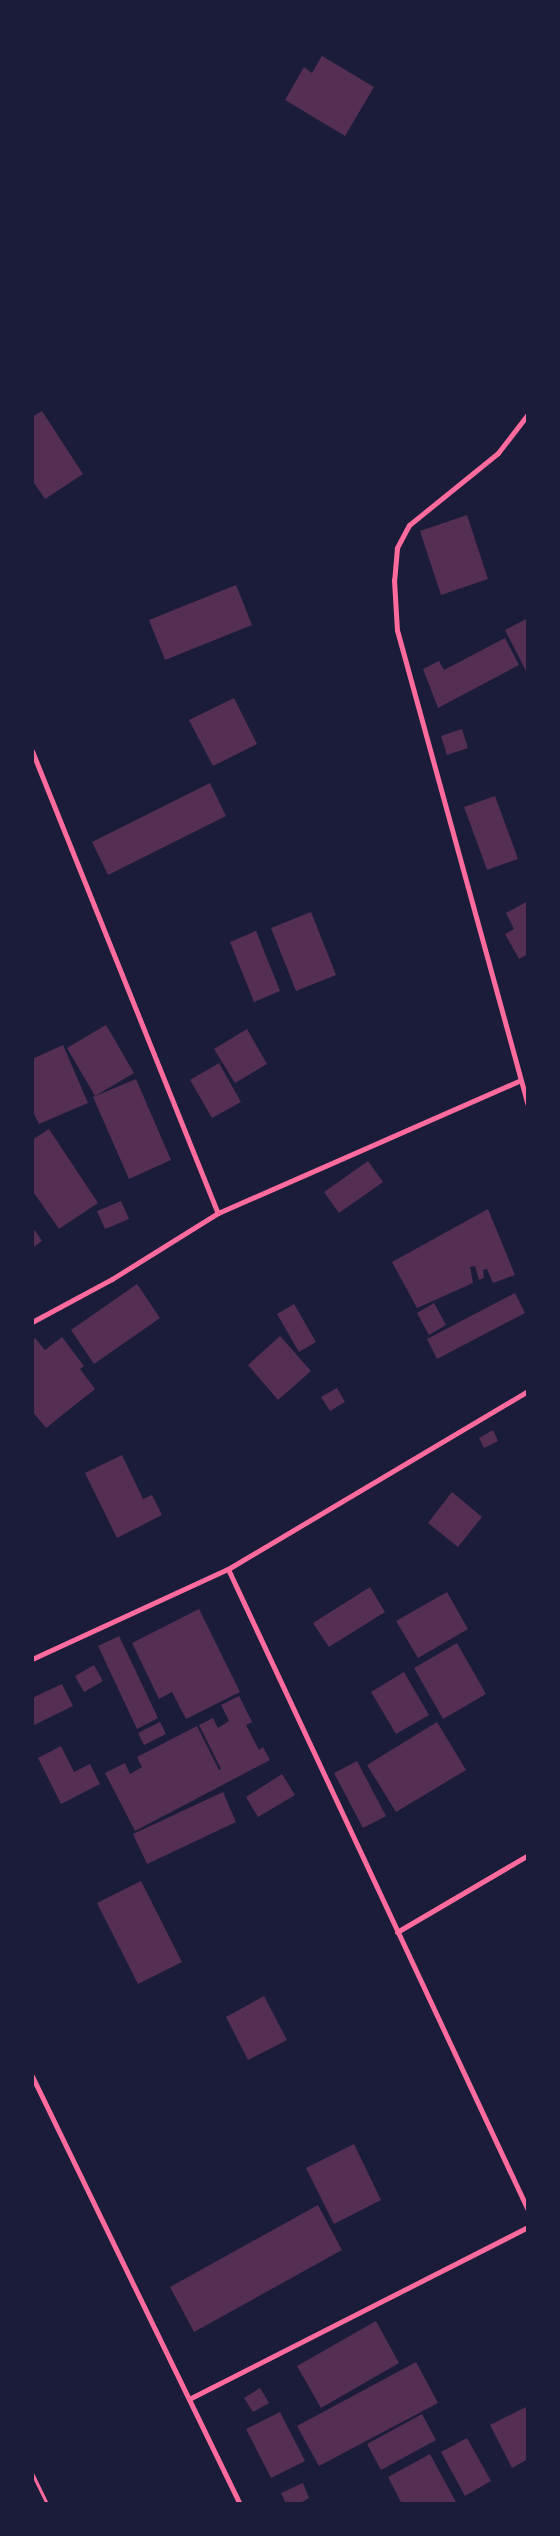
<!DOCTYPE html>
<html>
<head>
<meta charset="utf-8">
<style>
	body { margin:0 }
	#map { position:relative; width:560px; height:2536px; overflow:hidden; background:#1b1b3a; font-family:Jost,sans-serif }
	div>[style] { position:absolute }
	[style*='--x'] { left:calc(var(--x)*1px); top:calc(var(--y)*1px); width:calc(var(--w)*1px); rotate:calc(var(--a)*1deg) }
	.building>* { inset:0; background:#542f53 }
	.path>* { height:3px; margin:-1.5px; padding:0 1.5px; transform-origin:1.5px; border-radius:1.5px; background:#ff6b9d }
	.minor>* { height:5px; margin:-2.5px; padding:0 2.5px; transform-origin:2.5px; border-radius:2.5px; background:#ff6b9d }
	span { translate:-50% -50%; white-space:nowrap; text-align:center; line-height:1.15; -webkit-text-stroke:4.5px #1b1b3a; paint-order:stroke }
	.frame { position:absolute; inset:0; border:34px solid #1b1b3a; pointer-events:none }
</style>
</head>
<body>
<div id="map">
	<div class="building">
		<i style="clip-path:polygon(322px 56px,374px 87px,345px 136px,285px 100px,304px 67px,312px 73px)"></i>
		<i style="clip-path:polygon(42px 411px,83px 474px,45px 499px,32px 480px,32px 417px)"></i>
		<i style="clip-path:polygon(467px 515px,488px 579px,441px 595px,420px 531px)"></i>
		<i style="clip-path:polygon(236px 585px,252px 625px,165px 660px,149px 620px)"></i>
		<i style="clip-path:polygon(528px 618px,528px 675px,505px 630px)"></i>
		<i style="clip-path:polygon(505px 638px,519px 665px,438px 708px,423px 669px,439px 661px,444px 670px)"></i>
		<i style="clip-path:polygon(234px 698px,257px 744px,213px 766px,189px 720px)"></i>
		<i style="clip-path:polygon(462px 729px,468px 748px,447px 755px,441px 736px)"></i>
		<i style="clip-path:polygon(210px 783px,226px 816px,108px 875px,92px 842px)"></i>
		<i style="clip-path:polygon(495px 796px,518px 859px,487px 870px,464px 807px)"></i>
		<i style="clip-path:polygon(528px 901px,528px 954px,519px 959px,505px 934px,514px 929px,506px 913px)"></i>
		<i style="clip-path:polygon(311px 912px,336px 975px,296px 991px,271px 928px)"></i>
		<i style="clip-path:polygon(256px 931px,280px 991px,254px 1002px,230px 942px)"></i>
		<i style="clip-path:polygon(106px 1025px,134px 1073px,95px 1096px,67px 1048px)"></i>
		<i style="clip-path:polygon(247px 1029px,267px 1064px,235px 1083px,214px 1049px)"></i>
		<i style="clip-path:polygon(63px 1045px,88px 1103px,39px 1124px,32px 1110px,32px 1059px)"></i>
		<i style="clip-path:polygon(219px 1063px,241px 1102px,212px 1118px,190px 1080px)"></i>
		<i style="clip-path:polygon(136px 1079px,171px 1160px,129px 1179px,93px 1097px)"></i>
		<i style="clip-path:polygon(49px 1129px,98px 1203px,59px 1229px,32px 1190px,32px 1140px)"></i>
		<i style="clip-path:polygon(368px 1161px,383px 1182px,339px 1213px,324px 1192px)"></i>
		<i style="clip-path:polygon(121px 1201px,129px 1219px,105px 1229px,97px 1211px)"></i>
		<i style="clip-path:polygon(488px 1209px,515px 1275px,493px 1283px,487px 1269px,483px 1270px,484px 1278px,479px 1280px,475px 1266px,470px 1267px,473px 1283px,417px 1308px,392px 1262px)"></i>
		<i style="clip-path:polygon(32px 1226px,42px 1241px,32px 1248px)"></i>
		<i style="clip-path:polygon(137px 1284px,160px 1318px,94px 1364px,71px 1330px)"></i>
		<i style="clip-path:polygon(515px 1293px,525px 1313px,437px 1359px,427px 1339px)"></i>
		<i style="clip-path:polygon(434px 1303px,446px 1325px,429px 1335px,417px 1313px)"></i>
		<i style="clip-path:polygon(294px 1304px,316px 1342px,299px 1352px,277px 1314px)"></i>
		<i style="clip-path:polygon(280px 1336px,311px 1371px,278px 1400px,248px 1365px)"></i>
		<i style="clip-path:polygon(62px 1337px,84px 1366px,80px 1369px,95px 1389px,46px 1428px,32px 1411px,32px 1340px,35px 1338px,45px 1350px)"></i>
		<i style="clip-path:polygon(337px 1388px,345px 1402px,330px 1411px,321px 1397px)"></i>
		<i style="clip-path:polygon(493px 1430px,498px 1441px,484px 1448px,479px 1438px)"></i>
		<i style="clip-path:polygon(122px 1455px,143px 1499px,152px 1495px,162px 1515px,117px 1538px,85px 1473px)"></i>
		<i style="clip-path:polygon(452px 1492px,482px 1517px,458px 1547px,428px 1523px)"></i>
		<i style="clip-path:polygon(370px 1587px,385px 1612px,329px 1647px,313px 1623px)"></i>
		<i style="clip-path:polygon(447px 1592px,468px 1629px,418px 1658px,396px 1621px)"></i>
		<i style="clip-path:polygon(199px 1609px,240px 1692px,186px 1719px,172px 1692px,159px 1699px,132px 1643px)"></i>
		<i style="clip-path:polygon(119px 1636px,158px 1718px,137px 1729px,98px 1646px)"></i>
		<i style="clip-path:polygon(457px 1643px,486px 1694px,443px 1719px,414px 1668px)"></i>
		<i style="clip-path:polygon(94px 1665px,103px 1681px,84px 1692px,75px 1676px)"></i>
		<i style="clip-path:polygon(404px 1672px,429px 1715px,396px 1734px,371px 1692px)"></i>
		<i style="clip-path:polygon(62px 1684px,73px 1706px,32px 1726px,32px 1698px)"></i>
		<i style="clip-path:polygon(239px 1696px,252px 1722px,246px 1725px,259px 1750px,263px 1747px,270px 1760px,135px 1831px,105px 1773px,125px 1763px,130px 1774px,142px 1767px,137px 1757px,197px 1726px,219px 1770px,221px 1769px,199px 1725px,213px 1718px,218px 1728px,229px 1721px,221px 1705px)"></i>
		<i style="clip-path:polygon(160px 1722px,166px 1734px,144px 1745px,138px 1733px)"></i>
		<i style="clip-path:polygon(437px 1722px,466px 1770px,396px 1812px,367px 1765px)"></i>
		<i style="clip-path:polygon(61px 1746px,74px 1772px,90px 1764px,100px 1784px,61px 1804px,38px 1758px)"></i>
		<i style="clip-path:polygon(357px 1761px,386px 1816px,363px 1828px,334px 1773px)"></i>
		<i style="clip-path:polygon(282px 1774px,295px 1795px,258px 1817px,246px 1797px)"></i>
		<i style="clip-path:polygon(223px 1792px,236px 1822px,147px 1864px,133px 1834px)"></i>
		<i style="clip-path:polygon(141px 1881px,182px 1962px,138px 1984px,97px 1903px)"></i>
		<i style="clip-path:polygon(264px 1996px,287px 2040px,248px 2060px,226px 2017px)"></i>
		<i style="clip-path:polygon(354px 2144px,381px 2200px,334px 2224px,306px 2168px)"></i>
		<i style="clip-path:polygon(318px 2205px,342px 2250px,194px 2332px,170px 2287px)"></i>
		<i style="clip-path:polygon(376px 2321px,399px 2363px,321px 2408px,297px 2366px)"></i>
		<i style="clip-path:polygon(416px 2362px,438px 2403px,319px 2466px,297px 2426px)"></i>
		<i style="clip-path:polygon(260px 2388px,269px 2403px,253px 2412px,244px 2398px)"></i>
		<i style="clip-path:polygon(528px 2406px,528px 2459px,512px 2468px,490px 2425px)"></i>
		<i style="clip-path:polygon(280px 2412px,305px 2461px,271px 2478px,246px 2429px)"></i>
		<i style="clip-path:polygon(422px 2414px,436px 2440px,381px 2470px,367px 2444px)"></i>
		<i style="clip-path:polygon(467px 2438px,491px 2481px,465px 2496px,441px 2452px)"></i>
		<i style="clip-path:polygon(430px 2454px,457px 2504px,402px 2504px,388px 2477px)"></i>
		<i style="clip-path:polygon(303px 2483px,309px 2498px,299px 2504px,286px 2504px,281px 2493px)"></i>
	</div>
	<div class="path">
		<i style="--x:32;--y:2473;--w:34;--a:64"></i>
	</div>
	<div class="minor">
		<i style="--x:528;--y:414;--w:49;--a:127.6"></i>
		<i style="--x:498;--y:453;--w:114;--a:141"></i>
		<i style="--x:409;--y:525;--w:26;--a:118"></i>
		<i style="--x:397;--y:548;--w:32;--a:95"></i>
		<i style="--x:394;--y:580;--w:50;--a:86.6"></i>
		<i style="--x:397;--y:630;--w:493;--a:74.6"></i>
		<i style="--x:32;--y:751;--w:498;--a:68.1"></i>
		<i style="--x:32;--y:1322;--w:91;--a:-28.3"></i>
		<i style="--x:112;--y:1279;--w:125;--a:-31.9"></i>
		<i style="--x:218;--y:1213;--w:329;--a:-23.7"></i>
		<i style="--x:228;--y:1569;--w:708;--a:64.92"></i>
		<i style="--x:32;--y:1659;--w:216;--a:-24.7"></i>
		<i style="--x:228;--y:1569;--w:349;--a:-30.7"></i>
		<i style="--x:397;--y:1932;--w:152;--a:-30.4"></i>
		<i style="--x:32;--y:2076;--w:476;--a:64.1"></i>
		<i style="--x:189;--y:2399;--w:380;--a:-26.9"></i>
	</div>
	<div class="frame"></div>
</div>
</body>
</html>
